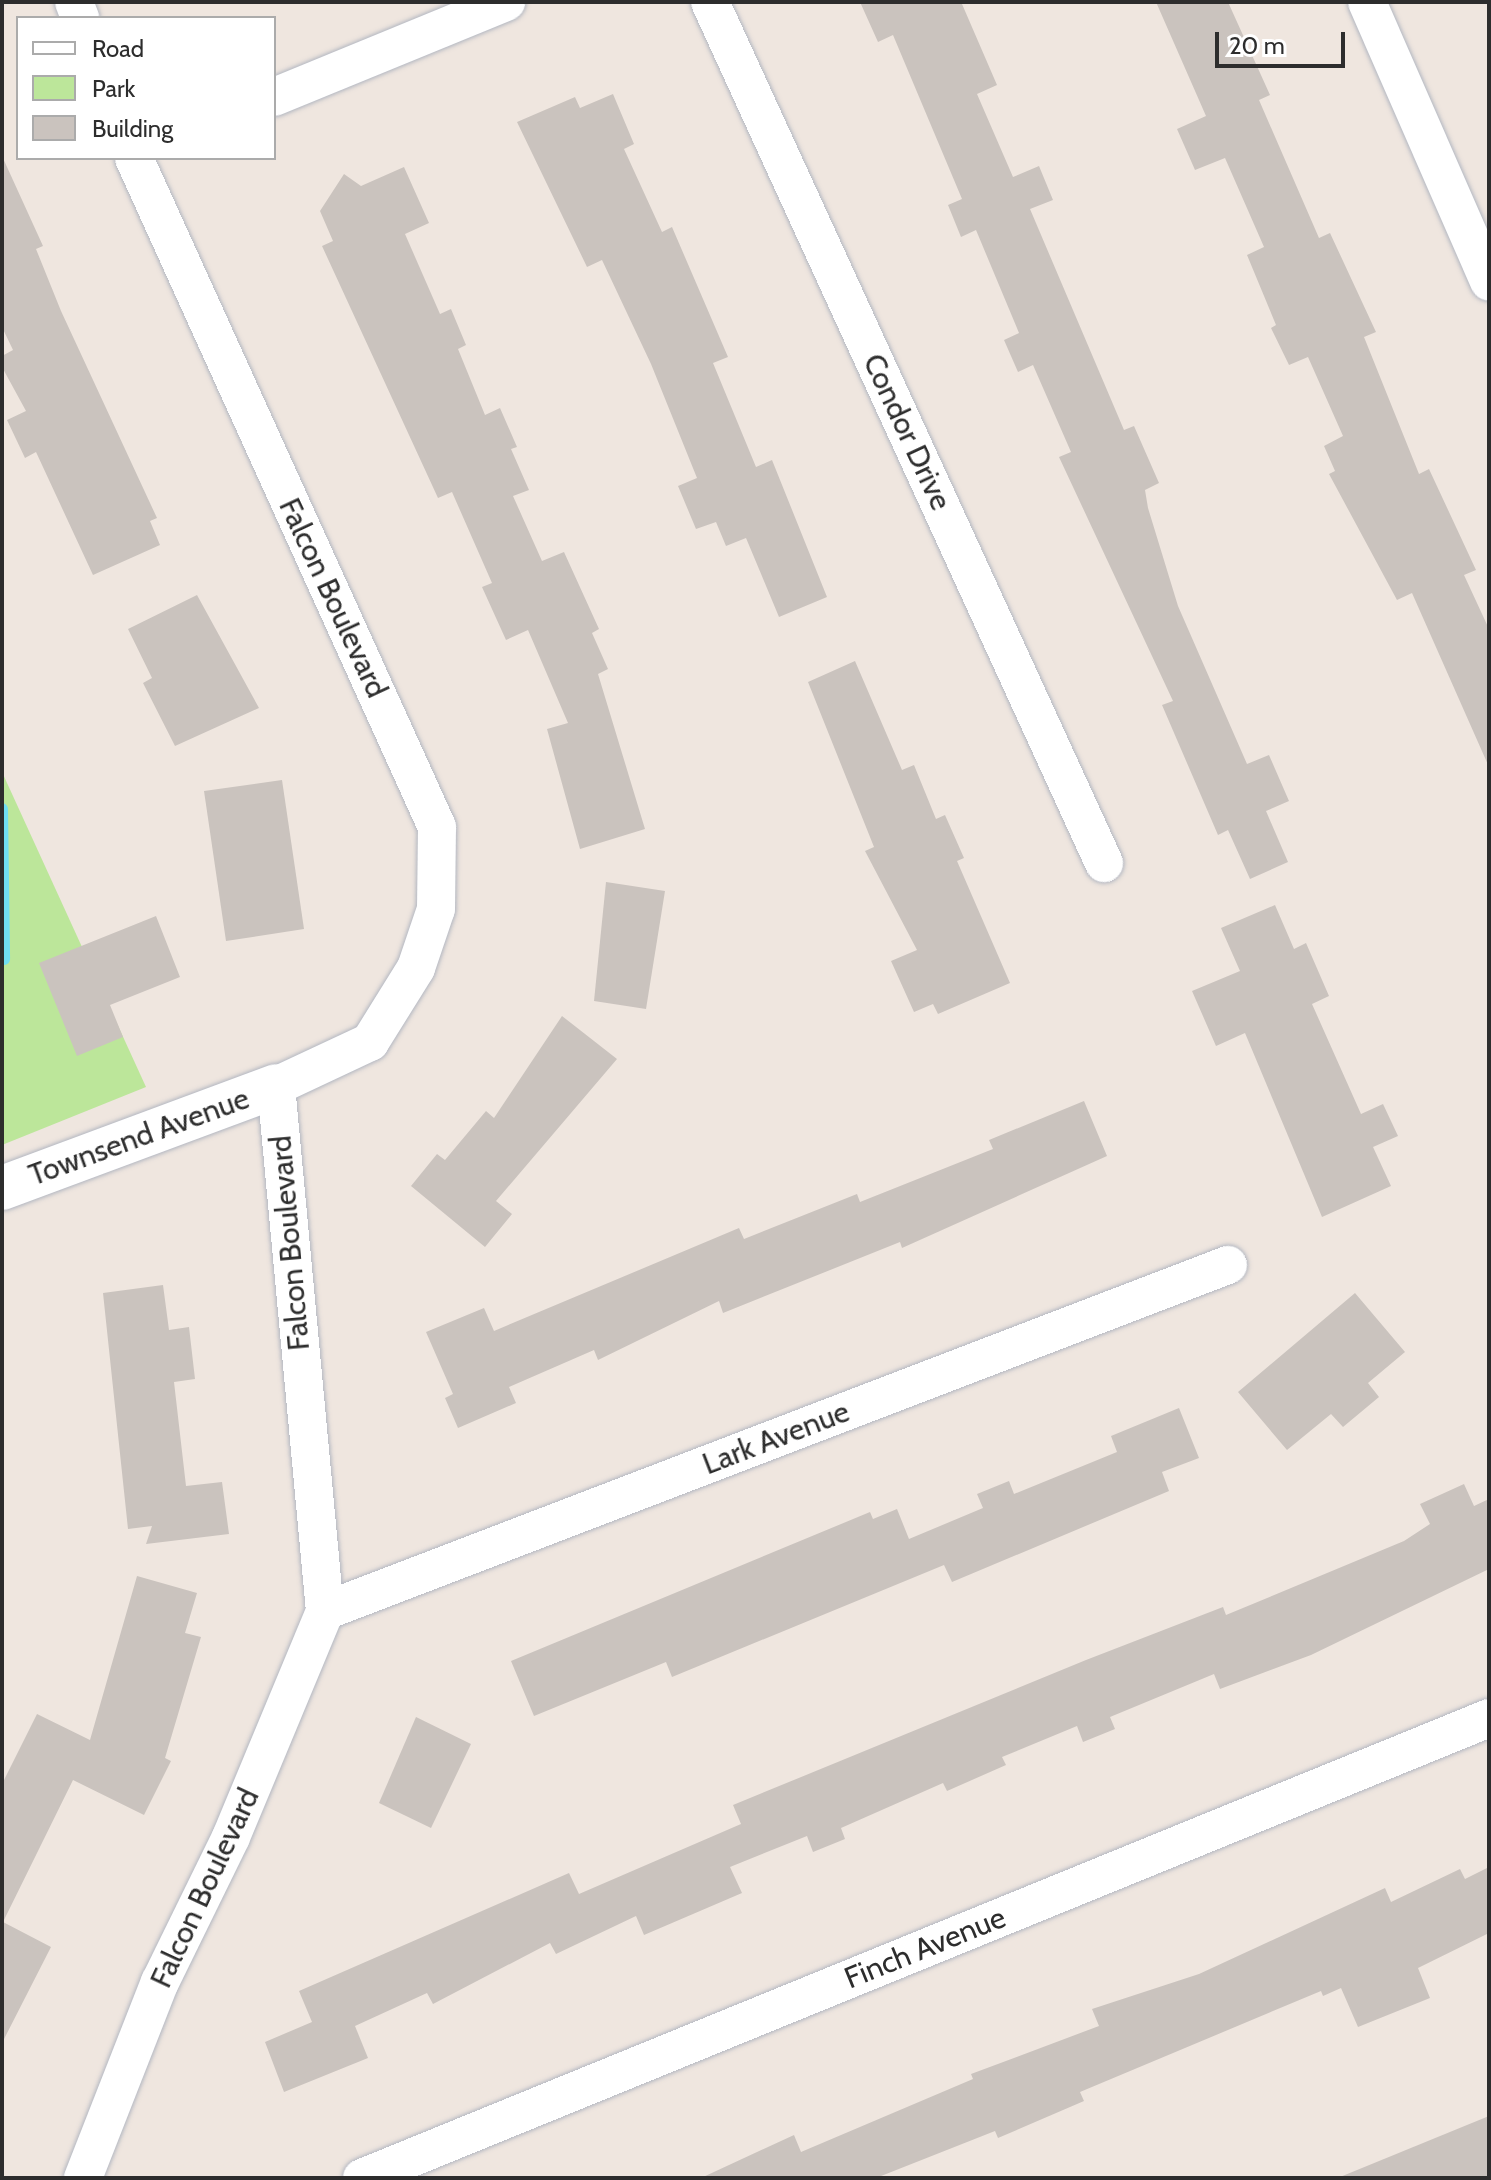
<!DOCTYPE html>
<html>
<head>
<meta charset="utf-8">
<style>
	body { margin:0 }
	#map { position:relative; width:1491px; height:2180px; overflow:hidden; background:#efe6df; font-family:Cabin,sans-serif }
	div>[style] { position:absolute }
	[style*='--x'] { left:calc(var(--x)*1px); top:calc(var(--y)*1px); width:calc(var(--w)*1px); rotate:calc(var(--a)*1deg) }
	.green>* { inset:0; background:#bce69a }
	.stream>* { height:12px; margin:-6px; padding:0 6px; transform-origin:6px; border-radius:6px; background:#70def3 }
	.building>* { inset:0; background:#cac3be }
	.roads { filter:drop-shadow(0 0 2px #b3b7c1) drop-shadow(0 0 2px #b3b7c1) }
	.minor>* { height:38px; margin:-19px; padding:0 19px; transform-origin:19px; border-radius:19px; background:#fff }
	.tertiary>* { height:44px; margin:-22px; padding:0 22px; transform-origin:22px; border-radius:22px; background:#fff }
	span { translate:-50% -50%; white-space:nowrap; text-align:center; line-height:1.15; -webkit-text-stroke:6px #fff; paint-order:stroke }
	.street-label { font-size:30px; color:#2d2d2d }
	.frame { position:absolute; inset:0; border:4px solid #2d2d2d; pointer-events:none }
	.legend { position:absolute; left:16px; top:16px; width:260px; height:144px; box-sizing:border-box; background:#fff; border:2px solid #ababab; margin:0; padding:10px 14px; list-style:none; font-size:24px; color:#2d2d2d }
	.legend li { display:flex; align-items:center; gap:16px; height:40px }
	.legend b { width:40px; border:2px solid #ababab }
	.scale { position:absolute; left:1215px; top:32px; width:130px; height:36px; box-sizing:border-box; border:4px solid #2d2d2d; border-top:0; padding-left:10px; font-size:24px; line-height:28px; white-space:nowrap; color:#2d2d2d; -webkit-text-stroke:6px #fff; paint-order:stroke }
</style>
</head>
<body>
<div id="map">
	<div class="green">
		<i style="clip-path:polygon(2px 772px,146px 1087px,2px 1145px)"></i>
	</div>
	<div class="stream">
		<i style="--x:2;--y:809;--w:150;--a:89.2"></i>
	</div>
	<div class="building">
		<i style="clip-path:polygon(860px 2px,967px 2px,962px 4px,997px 85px,977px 94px,1013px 177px,1039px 166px,1053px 200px,1030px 209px,1124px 430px,1134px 426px,1159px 483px,1145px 490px,1148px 508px,1178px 606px,1247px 764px,1269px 755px,1289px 801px,1266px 811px,1288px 862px,1250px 879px,1228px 830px,1218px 835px,1162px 705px,1173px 701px,1059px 457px,1071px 452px,1033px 365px,1018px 372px,1004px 340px,1019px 333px,976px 230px,961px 237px,948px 205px,962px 199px,893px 35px,878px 42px)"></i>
		<i style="clip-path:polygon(1156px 2px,1228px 2px,1270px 95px,1259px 100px,1319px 238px,1330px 233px,1376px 332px,1364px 337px,1419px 474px,1429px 469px,1476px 570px,1464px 575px,1489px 629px,1489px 767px,1412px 593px,1397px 600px,1329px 474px,1335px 471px,1324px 446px,1343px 436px,1308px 357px,1289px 365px,1271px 328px,1276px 325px,1247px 255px,1264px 247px,1225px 158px,1195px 170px,1177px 129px,1206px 116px)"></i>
		<i style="clip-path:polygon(613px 94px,634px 144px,624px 149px,662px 232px,672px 227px,728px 357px,713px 363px,756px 467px,772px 460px,827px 597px,779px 617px,746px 538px,726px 546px,716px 522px,696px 529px,678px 486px,697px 478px,651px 364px,602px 260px,587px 267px,517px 122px,575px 97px,580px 108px)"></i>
		<i style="clip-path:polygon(2px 156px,43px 246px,36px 249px,61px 311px,157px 518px,150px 521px,160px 545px,93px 575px,36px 452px,25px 458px,7px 420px,26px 411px,2px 367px,2px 356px,13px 350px,2px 327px)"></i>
		<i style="clip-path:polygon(404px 167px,429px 223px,405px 234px,440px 314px,451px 309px,466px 345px,458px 349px,485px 415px,500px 408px,517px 447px,511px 449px,529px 490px,513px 496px,542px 561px,564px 552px,599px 629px,592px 633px,608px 669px,598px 674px,645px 829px,580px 849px,547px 729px,568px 723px,528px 630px,506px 640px,482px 587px,492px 583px,452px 492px,438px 498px,322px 246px,333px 241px,320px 211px,344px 174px,361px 186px)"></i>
		<i style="clip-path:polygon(197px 595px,259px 708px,175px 746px,143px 683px,152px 678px,128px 629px)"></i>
		<i style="clip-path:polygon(855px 661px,902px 770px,914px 765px,936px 819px,945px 815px,964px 858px,957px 861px,1010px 983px,938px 1014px,933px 1004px,914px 1012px,891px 961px,917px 950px,865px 851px,874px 847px,808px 682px)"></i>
		<i style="clip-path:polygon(282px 780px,304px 929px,226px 941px,204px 791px)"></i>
		<i style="clip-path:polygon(606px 882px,665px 891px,646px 1009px,594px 1001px)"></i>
		<i style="clip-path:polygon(1275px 905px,1294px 949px,1306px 943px,1329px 996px,1312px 1004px,1361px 1114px,1383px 1104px,1398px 1136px,1373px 1147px,1391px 1186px,1322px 1217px,1245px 1033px,1216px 1046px,1192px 991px,1240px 971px,1221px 928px)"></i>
		<i style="clip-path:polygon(156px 916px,180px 977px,110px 1005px,123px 1037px,77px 1056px,39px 963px)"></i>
		<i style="clip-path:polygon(562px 1016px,617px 1059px,496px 1201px,512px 1214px,485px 1247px,411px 1186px,437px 1154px,445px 1160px,486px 1111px,494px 1118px)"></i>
		<i style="clip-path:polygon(1084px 1101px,1107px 1156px,902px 1248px,900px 1242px,723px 1313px,719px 1301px,598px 1360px,594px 1350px,509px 1387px,516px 1403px,458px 1428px,445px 1398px,453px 1394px,426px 1332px,484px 1308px,494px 1331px,739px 1228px,744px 1239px,857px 1194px,860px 1202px,993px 1149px,989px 1140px)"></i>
		<i style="clip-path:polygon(163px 1285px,169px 1330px,189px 1327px,195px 1379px,174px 1382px,186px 1486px,222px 1482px,229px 1534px,146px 1544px,152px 1526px,128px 1529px,103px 1293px)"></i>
		<i style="clip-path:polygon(1355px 1293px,1405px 1352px,1368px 1383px,1379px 1397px,1343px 1427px,1331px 1414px,1287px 1450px,1238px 1392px)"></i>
		<i style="clip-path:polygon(1179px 1408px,1199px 1458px,1162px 1472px,1169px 1491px,952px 1582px,944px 1565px,672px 1677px,666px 1662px,534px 1716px,511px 1661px,870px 1512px,873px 1519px,897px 1509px,909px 1539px,983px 1508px,977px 1494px,1009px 1481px,1014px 1494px,1117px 1452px,1111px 1436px)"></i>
		<i style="clip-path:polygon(1464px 1484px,1474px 1506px,1489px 1499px,1489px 1569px,1311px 1655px,1220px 1689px,1214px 1674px,1110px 1717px,1115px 1729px,1083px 1742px,1077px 1726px,1002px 1757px,1006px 1765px,947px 1791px,943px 1783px,841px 1828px,845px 1839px,813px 1852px,807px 1836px,730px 1867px,742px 1893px,644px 1935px,636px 1916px,556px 1954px,550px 1943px,433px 2004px,427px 1993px,355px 2026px,368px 2058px,284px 2092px,265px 2042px,312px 2022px,299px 1991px,569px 1873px,579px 1894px,741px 1824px,733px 1805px,1086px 1660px,1223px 1607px,1226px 1615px,1404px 1541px,1430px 1524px,1420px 1504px)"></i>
		<i style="clip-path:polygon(137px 1576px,197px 1593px,185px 1633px,201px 1637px,165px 1758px,171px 1761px,144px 1815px,73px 1780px,3px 1922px,51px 1947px,2px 2043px,2px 1784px,37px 1714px,90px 1740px)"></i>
		<i style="clip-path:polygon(416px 1717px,471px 1744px,431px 1828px,379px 1803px)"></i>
		<i style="clip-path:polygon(1489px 1867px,1489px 1933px,1418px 1968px,1430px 1998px,1358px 2027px,1341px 1988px,1323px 1996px,1321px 1991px,1080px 2092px,1084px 2101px,998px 2138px,995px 2131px,876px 2178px,701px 2178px,794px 2135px,801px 2152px,973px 2079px,971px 2074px,1099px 2026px,1092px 2009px,1199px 1974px,1385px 1888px,1391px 1902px,1460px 1869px,1465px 1879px)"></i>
		<i style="clip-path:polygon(1489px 2116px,1489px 2178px,1340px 2178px,1340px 2177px)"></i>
	</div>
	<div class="roads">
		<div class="minor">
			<i style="--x:74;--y:2;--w:17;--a:69"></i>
			<i style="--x:710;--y:2;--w:947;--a:65.41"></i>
			<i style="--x:1367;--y:2;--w:305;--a:66.4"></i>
			<i style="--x:274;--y:97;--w:251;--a:-22.3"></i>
			<i style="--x:325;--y:1611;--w:967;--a:-20.97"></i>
			<i style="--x:83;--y:2178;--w:211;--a:-68.6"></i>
			<i style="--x:160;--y:1982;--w:161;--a:-63.9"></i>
			<i style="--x:231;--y:1837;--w:245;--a:-67.4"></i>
			<i style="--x:325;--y:1611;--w:527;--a:-95.33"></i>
			<i style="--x:276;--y:1086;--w:104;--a:-25.1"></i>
			<i style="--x:370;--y:1042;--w:87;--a:-58.1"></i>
			<i style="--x:416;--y:968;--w:62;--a:-71.3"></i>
			<i style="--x:436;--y:909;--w:82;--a:-89.3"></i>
			<i style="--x:437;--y:827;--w:734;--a:-114.37"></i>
			<i style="--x:362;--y:2178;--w:1217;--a:-22.2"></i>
		</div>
		<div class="tertiary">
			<i style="--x:2;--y:1188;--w:292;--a:-20.4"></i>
		</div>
	</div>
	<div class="street-label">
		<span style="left:907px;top:432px;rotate:65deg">Condor Drive</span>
		<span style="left:333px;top:598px;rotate:65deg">Falcon Boulevard</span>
		<span style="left:139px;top:1137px;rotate:-20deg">Townsend Avenue</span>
		<span style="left:290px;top:1243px;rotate:-95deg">Falcon Boulevard</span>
		<span style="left:776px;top:1438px;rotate:-21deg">Lark Avenue</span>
		<span style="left:205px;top:1888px;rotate:-65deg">Falcon Boulevard</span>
		<span style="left:925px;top:1948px;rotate:-22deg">Finch Avenue</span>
	</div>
	<div class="frame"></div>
	<ul class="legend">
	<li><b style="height:10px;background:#fff"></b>Road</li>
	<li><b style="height:22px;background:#bce69a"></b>Park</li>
	<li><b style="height:22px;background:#cac3be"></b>Building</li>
	</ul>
	<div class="scale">20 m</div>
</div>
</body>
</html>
